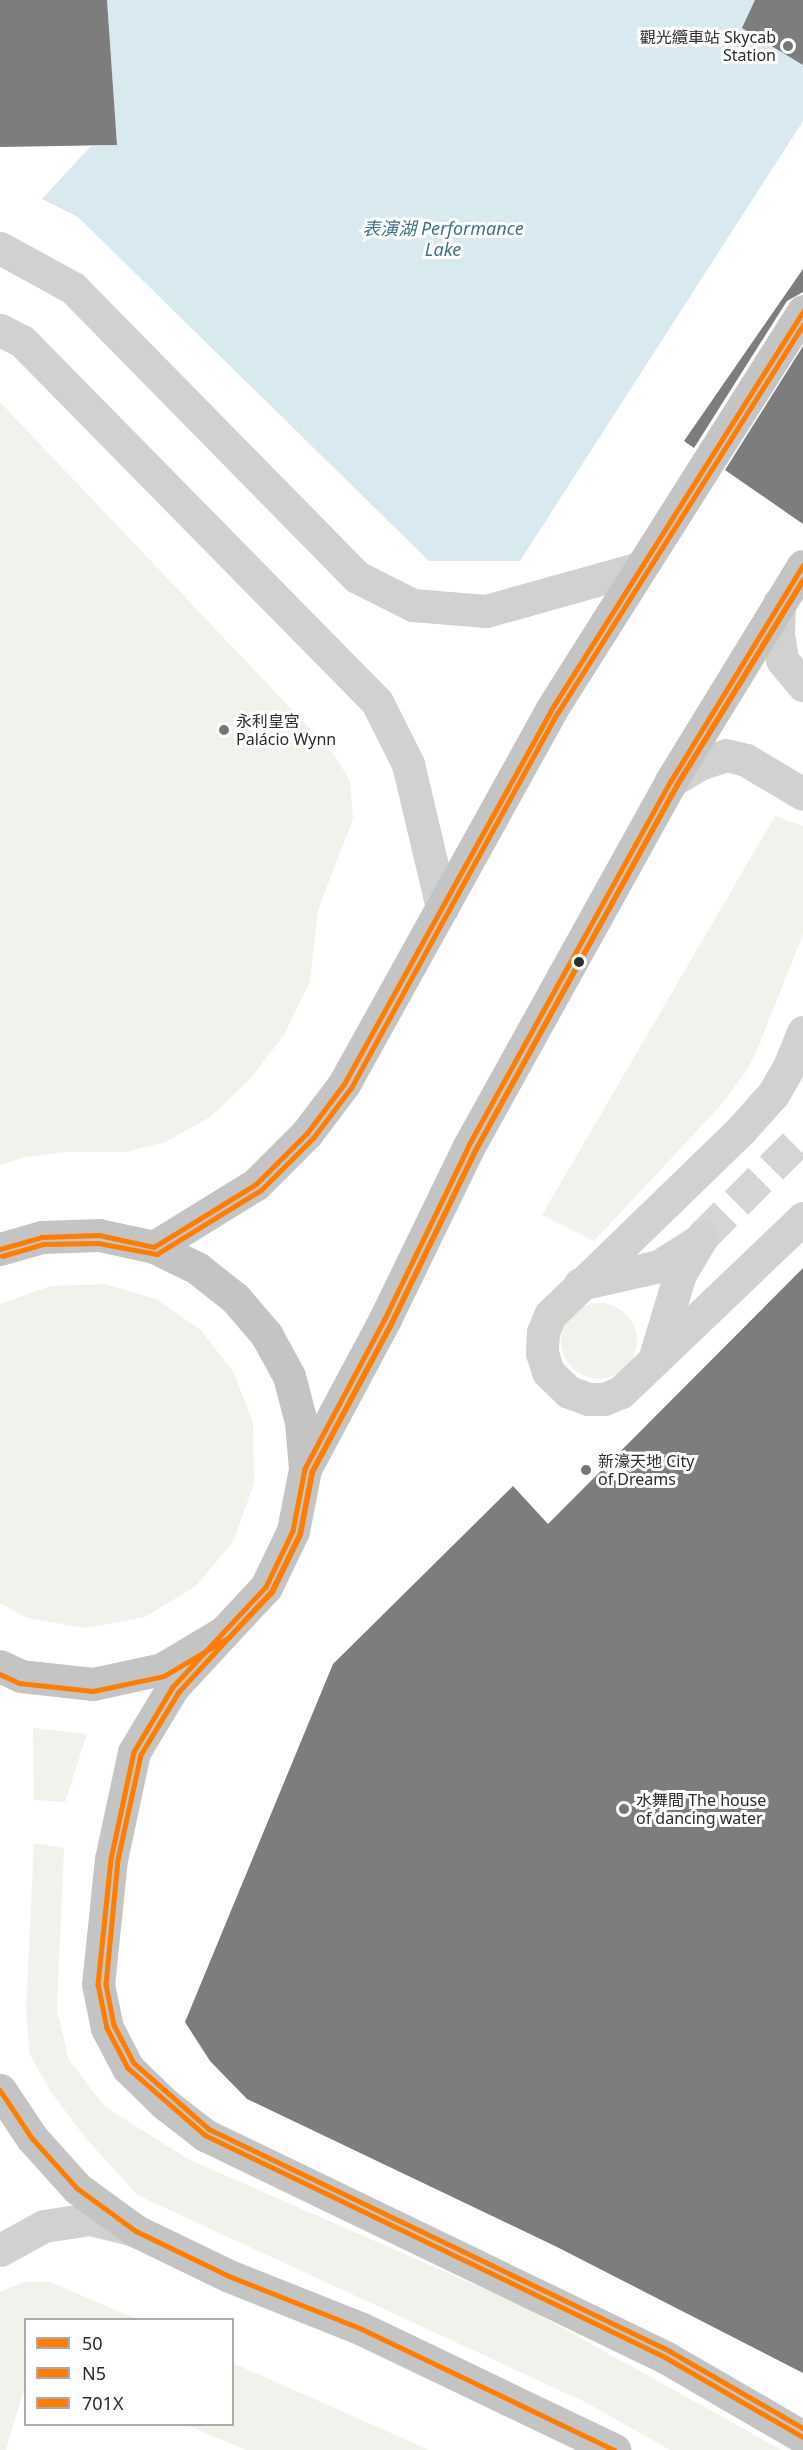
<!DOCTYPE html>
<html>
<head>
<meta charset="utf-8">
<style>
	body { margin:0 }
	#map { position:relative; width:803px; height:2450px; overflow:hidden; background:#fff; font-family:"Noto Sans","Noto Sans SC",sans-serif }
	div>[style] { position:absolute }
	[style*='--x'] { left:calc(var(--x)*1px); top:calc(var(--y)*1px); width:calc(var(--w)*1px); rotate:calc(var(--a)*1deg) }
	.green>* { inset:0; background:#f0f3eb }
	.round { border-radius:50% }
	.water>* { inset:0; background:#d8e9ef }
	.building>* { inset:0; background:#7d7d7d }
	.minor-tunnel>* { height:33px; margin-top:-16.5px; transform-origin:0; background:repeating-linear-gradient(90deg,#d5d5d5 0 33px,transparent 0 49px) }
	.minor>* { height:33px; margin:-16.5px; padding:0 16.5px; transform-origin:16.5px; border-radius:16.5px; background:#d1d1d1 }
	.major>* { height:33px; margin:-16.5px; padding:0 16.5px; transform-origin:16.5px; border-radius:16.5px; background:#c4c4c4 }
	.bus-1>* { height:4.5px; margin:-2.25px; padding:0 2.25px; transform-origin:2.25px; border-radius:2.25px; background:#ff7d00 }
	.bus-2>* { height:4.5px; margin:-2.25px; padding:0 2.25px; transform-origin:2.25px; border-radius:2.25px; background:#ff7d00 }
	.bus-3>* { height:4.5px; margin:-2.25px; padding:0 2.25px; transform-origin:2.25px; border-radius:2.25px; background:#ff7d00 }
	.dots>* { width:16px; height:16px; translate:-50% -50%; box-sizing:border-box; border:3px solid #fff; border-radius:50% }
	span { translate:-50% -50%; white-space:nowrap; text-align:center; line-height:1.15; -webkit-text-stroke:6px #fff; paint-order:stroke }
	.poi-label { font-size:16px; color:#2c2c2c }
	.right { translate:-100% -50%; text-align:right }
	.left { translate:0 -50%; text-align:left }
	.water-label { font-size:18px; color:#417488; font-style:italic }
	.legend { position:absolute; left:24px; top:2318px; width:210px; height:108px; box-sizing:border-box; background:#fff; border:2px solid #ababab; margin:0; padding:8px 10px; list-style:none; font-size:18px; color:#2c2c2c }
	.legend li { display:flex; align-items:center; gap:12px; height:30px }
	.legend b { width:30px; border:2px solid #ababab }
</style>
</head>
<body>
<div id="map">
	<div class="green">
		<i style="clip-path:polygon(0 402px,333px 753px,350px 781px,353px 819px,318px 910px,310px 981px,284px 1035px,251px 1078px,210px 1117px,165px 1142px,126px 1152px,66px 1152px,25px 1157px,0 1165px)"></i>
		<i style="clip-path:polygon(775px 816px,803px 826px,803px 934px,761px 1040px,749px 1067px,722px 1104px,594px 1241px,542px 1215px)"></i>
		<i style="clip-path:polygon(105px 1284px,156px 1299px,201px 1330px,234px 1373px,253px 1423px,254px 1483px,234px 1540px,196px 1586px,145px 1617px,86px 1628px,27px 1618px,0 1603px,0 1304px,50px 1286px)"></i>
		<i class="round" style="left:561px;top:1303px;width:76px;height:76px"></i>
		<i style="clip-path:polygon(33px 1728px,87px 1734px,65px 1802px,34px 1800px)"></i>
		<i style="clip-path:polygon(34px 1843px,64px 1848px,57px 2010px,69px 2060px,104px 2106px,188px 2159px,523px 2306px,782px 2450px,670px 2450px,585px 2402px,137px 2195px,84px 2136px,51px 2092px,30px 2055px,26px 2010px)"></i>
		<i style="clip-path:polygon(24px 2282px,51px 2282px,136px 2319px,26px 2320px,25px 2385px,6px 2450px,0 2450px,0 2292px)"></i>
		<i style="clip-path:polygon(233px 2363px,429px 2450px,246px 2450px,187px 2425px,232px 2424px)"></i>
	</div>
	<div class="water">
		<i style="clip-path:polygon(107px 0,803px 0,803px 121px,520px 561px,429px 561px,78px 217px,42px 199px,90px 147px,117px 144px)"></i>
	</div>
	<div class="building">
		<i style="clip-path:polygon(0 0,107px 0,117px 145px,0 147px)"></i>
		<i style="clip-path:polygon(755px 0,803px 0,803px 65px,742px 28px)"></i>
		<i style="clip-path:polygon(803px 269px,803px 292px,787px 301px,694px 448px,684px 441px)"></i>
		<i style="clip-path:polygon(803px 346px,803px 524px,725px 470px)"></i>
		<i style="clip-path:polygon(803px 1268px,803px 2373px,557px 2247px,247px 2099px,210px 2061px,185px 2022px,333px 1664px,513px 1486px,548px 1524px)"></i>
	</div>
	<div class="minor-tunnel">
		<i style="--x:702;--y:1237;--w:143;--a:-45"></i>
	</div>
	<div class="minor">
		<i style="--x:0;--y:248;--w:83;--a:28.7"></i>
		<i style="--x:73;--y:288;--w:405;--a:45.5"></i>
		<i style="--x:357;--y:577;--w:63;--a:26.6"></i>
		<i style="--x:413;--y:605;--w:73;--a:4.7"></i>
		<i style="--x:486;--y:611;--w:160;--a:-15.6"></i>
		<i style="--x:0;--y:330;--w:25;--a:27"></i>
		<i style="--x:22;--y:341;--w:506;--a:45.48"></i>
		<i style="--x:377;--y:702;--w:69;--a:63.4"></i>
		<i style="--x:408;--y:764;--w:148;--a:76.7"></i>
		<i style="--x:779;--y:603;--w:31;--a:92"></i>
		<i style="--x:778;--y:634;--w:26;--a:81"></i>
		<i style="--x:782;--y:660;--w:33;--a:50"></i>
		<i style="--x:671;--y:781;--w:33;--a:-31"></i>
		<i style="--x:699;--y:764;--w:28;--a:-18"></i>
		<i style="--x:726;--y:755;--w:21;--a:14"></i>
		<i style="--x:746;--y:760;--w:66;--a:30.8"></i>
		<i style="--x:803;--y:1032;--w:35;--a:112"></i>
		<i style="--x:790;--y:1065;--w:34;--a:120"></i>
		<i style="--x:773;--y:1094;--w:50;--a:131.7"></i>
		<i style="--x:740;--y:1131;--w:264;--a:135.9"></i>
		<i style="--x:550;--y:1315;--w:18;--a:112"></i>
		<i style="--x:543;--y:1332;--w:21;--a:93"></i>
		<i style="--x:542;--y:1353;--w:20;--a:72"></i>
		<i style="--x:548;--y:1372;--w:29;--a:44"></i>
		<i style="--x:569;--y:1392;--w:20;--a:20"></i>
		<i style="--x:588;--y:1399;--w:16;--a:0"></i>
		<i style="--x:604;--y:1399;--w:18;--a:-22"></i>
		<i style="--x:621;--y:1392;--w:252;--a:-43.7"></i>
		<i style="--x:580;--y:1284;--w:81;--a:-12.8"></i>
		<i style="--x:659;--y:1266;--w:43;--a:-32.6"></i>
		<i style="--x:654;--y:1360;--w:90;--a:-73.2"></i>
		<i style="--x:680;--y:1274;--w:43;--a:-59.3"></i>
		<i style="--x:0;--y:2250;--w:50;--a:-28.6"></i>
		<i style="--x:44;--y:2226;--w:47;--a:-8.7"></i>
		<i style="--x:90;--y:2219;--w:46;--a:13.7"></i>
	</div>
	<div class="major">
		<i style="--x:154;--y:1247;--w:120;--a:-31.7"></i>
		<i style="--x:256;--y:1184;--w:72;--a:-45"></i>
		<i style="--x:307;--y:1133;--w:61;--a:-52.9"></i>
		<i style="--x:344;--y:1084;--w:427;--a:-61"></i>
		<i style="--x:551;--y:710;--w:472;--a:-57.7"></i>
		<i style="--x:0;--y:1249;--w:44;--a:-15.9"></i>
		<i style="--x:42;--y:1237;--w:57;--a:-2"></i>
		<i style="--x:99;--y:1235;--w:56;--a:12.3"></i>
		<i style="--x:154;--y:1247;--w:48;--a:26"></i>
		<i style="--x:197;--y:1268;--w:48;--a:38.3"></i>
		<i style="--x:235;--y:1298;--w:48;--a:49.3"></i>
		<i style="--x:266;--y:1334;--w:48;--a:61.3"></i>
		<i style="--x:289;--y:1376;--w:48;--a:75.4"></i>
		<i style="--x:301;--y:1422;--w:47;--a:85.1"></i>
		<i style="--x:305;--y:1469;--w:63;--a:101"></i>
		<i style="--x:293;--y:1531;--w:62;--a:115.7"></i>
		<i style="--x:266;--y:1587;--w:62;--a:133"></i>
		<i style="--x:224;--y:1632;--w:72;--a:149.2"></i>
		<i style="--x:162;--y:1669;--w:71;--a:167.7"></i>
		<i style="--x:93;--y:1684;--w:72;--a:-173.7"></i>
		<i style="--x:21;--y:1676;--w:23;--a:-155"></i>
		<i style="--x:305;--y:1469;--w:170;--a:-61.9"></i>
		<i style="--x:385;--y:1319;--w:192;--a:-64.1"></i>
		<i style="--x:469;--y:1146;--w:417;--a:-61"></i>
		<i style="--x:671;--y:781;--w:252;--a:-58.5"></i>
		<i style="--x:224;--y:1632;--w:75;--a:132.8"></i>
		<i style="--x:173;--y:1687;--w:76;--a:121"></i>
		<i style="--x:134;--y:1752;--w:109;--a:102.1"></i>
		<i style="--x:111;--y:1859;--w:126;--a:95.9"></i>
		<i style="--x:98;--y:1984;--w:45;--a:78.4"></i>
		<i style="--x:107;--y:2028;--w:45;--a:62.3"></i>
		<i style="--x:128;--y:2068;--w:52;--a:44.2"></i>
		<i style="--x:165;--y:2104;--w:51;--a:37.8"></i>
		<i style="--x:205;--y:2135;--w:511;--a:25.76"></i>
		<i style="--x:665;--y:2357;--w:160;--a:30.1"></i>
		<i style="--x:0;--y:2090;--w:58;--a:56.3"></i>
		<i style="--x:32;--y:2138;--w:67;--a:48"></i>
		<i style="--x:77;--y:2188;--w:73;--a:36.1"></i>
		<i style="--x:136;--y:2231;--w:103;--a:25.8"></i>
		<i style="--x:229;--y:2276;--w:143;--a:21.7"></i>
		<i style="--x:362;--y:2329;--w:280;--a:25.6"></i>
	</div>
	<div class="bus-1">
		<i style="--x:803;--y:566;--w:252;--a:121.5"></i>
		<i style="--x:671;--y:781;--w:417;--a:119"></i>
		<i style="--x:469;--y:1146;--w:192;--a:115.9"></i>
		<i style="--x:385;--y:1319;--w:170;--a:118.1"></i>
		<i style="--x:305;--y:1469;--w:63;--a:101"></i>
		<i style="--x:293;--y:1531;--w:62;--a:115.7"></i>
		<i style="--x:266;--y:1587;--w:137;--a:132.9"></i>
		<i style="--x:173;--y:1687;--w:76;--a:121"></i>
		<i style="--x:134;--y:1752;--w:109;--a:102.1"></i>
		<i style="--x:111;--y:1859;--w:126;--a:95.9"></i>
		<i style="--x:98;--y:1984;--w:45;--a:78.4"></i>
		<i style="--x:107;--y:2028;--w:45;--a:62.3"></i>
		<i style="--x:128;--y:2068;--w:102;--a:41"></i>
		<i style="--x:205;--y:2135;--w:511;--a:25.76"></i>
		<i style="--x:665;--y:2357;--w:160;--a:30.1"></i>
		<i style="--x:0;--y:1249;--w:44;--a:-15.9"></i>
		<i style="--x:42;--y:1237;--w:57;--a:-2"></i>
		<i style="--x:99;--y:1235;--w:56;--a:12.3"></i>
		<i style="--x:154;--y:1247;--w:120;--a:-31.7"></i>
		<i style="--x:256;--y:1184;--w:72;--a:-45"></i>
		<i style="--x:307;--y:1133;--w:61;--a:-52.9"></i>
		<i style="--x:344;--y:1084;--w:427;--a:-61"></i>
		<i style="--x:551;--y:710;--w:472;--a:-57.7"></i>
		<i style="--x:0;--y:2090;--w:58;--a:56.3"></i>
		<i style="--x:32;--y:2138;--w:67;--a:48"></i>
		<i style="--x:77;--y:2188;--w:73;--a:36.1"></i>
		<i style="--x:136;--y:2231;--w:103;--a:25.8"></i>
		<i style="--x:229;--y:2276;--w:143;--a:21.7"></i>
		<i style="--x:362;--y:2329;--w:280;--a:25.6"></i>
	</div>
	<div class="bus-2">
		<i style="--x:2;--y:1256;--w:43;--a:-16.3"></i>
		<i style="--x:43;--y:1244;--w:55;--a:-1"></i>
		<i style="--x:98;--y:1243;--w:60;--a:10.6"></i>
		<i style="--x:157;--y:1254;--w:122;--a:-31.6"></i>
		<i style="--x:261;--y:1190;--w:74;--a:-45"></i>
		<i style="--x:313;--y:1138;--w:63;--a:-52.8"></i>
		<i style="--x:351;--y:1088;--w:427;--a:-61.2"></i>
		<i style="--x:557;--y:714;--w:460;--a:-57.7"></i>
		<i style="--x:0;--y:1674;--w:21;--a:25"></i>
		<i style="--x:19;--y:1683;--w:74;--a:6.2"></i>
		<i style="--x:93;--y:1691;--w:73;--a:-11.9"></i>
		<i style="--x:164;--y:1676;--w:74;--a:-30.7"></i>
		<i style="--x:228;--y:1638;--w:64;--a:-46.3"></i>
		<i style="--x:272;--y:1592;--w:64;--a:-64.2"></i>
		<i style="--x:300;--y:1534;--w:63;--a:-79"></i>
		<i style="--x:312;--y:1472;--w:170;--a:-61.9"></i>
		<i style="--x:392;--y:1322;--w:192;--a:-64.1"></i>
		<i style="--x:476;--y:1149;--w:416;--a:-61.1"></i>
		<i style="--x:677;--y:785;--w:241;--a:-58.4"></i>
	</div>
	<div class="bus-3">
		<i style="--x:803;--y:580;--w:241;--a:121.6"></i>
		<i style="--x:677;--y:785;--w:416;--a:118.9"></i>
		<i style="--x:476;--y:1149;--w:192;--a:115.9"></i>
		<i style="--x:392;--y:1322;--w:170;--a:118.1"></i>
		<i style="--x:312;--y:1472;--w:63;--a:101"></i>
		<i style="--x:300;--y:1534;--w:64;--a:116.2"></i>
		<i style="--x:272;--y:1591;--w:137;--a:132.6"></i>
		<i style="--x:179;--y:1692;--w:74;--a:121.1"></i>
		<i style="--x:141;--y:1755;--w:107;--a:102.4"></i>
		<i style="--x:118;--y:1860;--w:125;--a:95.5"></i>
		<i style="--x:106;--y:1984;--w:42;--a:79"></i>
		<i style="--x:114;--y:2025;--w:43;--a:62.2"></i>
		<i style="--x:134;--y:2063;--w:100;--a:41.3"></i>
		<i style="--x:209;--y:2129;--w:509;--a:25.71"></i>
		<i style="--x:668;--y:2350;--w:156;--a:30"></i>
	</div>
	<div class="dots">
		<i style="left:788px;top:46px;background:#767676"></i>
		<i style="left:224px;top:730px;background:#767676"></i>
		<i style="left:579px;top:962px;background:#2c2c2c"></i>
		<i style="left:586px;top:1470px;background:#767676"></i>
		<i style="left:624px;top:1809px;background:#767676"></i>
	</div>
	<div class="poi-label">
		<span class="right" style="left:776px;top:46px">觀光纜車站 Skycab<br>Station</span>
		<span class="left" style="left:236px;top:730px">永利皇宮<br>Palácio Wynn</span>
		<span class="left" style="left:598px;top:1470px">新濠天地 City<br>of Dreams</span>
		<span class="left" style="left:636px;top:1809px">水舞間 The house<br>of dancing water</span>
	</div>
	<div class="water-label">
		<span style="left:443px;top:239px">表演湖 Performance<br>Lake</span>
	</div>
	<ul class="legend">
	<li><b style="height:8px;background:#ff7d00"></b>50</li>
	<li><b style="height:8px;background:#ff7d00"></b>N5</li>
	<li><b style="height:8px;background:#ff7d00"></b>701X</li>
	</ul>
</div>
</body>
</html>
